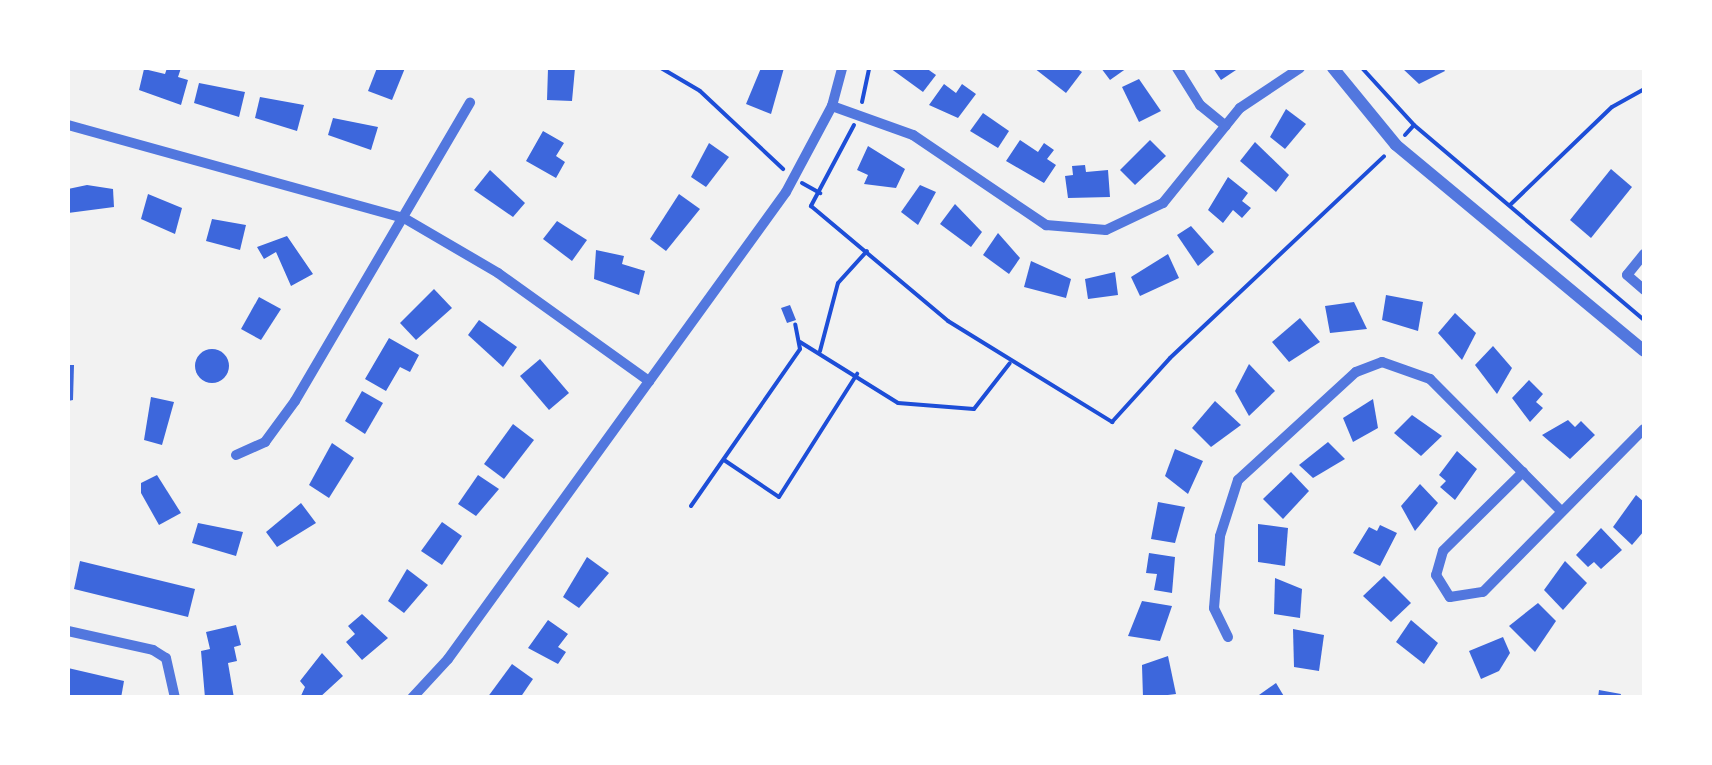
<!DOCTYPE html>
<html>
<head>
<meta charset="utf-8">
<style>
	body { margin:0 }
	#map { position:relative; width:1712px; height:765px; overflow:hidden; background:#f2f2f2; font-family:Quicksand,sans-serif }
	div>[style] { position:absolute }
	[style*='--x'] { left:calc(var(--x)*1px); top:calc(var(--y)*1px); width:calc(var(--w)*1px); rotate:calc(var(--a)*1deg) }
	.building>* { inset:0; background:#3d67dc }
	.round { border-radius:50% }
	.path>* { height:4px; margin:-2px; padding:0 2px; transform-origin:2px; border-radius:2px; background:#1d4ed8 }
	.minor>* { height:10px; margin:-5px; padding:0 5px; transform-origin:5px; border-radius:5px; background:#5277de }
	.tertiary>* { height:12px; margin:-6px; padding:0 6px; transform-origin:6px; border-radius:6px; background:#5277de }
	span { translate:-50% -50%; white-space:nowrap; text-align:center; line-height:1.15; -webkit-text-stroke:8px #fff; paint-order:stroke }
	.frame { position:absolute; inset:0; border:70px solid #fff; pointer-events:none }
</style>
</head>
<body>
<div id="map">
	<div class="building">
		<i style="clip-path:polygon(167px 68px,181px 68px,178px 77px,188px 80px,181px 105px,139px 90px,144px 69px,165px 74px)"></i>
		<i style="clip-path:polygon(377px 68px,405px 68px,392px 100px,368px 91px)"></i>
		<i style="clip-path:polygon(548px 68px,575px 68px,572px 101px,547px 100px)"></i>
		<i style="clip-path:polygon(761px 68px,784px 68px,771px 114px,746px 104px)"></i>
		<i style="clip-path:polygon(890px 68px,926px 68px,936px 75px,923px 92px)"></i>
		<i style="clip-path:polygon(1034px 68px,1076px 68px,1082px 72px,1066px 93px)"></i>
		<i style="clip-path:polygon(1101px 68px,1127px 68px,1110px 80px)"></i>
		<i style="clip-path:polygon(1213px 68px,1239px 68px,1221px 80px)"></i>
		<i style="clip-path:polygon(1402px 68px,1443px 68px,1445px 71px,1419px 84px)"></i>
		<i style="clip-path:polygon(1139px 79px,1161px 111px,1139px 122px,1122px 87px)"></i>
		<i style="clip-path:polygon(199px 83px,245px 92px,239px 117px,194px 103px)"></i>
		<i style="clip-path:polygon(944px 84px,956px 93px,962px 84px,976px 94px,958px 118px,929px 105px)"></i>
		<i style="clip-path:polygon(260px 97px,304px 105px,297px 131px,255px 118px)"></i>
		<i style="clip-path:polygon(1286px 109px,1306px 124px,1285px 149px,1270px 137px)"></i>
		<i style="clip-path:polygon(983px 113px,1009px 131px,998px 148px,970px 131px)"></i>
		<i style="clip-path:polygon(333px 118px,378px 127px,371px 150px,328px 135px)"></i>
		<i style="clip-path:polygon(543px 131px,564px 143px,556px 156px,565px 162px,556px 178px,526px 161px)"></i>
		<i style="clip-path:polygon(1020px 140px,1038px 152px,1044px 143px,1054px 150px,1047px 159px,1056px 165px,1044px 183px,1006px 161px)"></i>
		<i style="clip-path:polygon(1150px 140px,1166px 156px,1135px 185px,1120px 170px)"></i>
		<i style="clip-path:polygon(1255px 142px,1289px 175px,1276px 192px,1240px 161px)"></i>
		<i style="clip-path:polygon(709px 143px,729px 157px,706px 187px,691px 177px)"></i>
		<i style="clip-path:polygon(868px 146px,905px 169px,896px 188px,864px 184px,868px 175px,857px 170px)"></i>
		<i style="clip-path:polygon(1085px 165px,1086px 172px,1108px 170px,1110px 197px,1068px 198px,1065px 176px,1073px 175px,1072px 166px)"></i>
		<i style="clip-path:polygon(1611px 169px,1632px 187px,1591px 238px,1570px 220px)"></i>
		<i style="clip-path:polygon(490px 170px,525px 203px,513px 217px,474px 190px)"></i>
		<i style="clip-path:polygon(1228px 177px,1248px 193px,1242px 201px,1251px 208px,1242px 218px,1233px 210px,1223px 223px,1208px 210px)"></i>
		<i style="clip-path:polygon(87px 185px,113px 189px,114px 207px,68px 213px,68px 189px)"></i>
		<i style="clip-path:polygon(920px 185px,936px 192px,918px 225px,901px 212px)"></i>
		<i style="clip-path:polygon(148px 194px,182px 208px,175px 234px,141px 219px)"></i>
		<i style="clip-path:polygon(679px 194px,700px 209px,666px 251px,650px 239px)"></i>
		<i style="clip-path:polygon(955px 204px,982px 232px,971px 247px,940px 224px)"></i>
		<i style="clip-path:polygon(212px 219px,246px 225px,240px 250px,206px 241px)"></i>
		<i style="clip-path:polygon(557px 221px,587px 240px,572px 261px,543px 239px)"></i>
		<i style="clip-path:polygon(1191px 226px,1214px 252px,1198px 266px,1177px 235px)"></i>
		<i style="clip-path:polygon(998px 233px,1020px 258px,1009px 274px,983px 255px)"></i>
		<i style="clip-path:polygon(287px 236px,313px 274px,291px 286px,276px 252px,264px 259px,257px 247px)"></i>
		<i style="clip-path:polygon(596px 250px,624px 256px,622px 264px,645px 271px,639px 295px,594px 279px)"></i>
		<i style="clip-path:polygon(1168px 254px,1179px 278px,1140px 296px,1131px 277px)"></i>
		<i style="clip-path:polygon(1031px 261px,1071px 279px,1066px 298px,1024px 287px)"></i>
		<i style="clip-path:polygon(1115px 272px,1118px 295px,1088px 299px,1085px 279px)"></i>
		<i style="clip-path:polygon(434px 289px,452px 308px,416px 340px,400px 323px)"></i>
		<i style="clip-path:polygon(1386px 295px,1423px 302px,1418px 331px,1382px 320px)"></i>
		<i style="clip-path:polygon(259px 297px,281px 309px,261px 340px,241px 329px)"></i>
		<i style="clip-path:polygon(1354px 302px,1367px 329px,1330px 333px,1325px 306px)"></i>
		<i style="clip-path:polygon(790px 305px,796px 320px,787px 323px,781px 308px)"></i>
		<i style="clip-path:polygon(1455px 313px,1476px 333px,1462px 360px,1438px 333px)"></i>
		<i style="clip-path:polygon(1300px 318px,1320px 342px,1289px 362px,1272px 342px)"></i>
		<i style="clip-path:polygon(479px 320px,517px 347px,503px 367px,468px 335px)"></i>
		<i style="clip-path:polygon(389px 338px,419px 355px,410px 372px,400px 367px,386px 391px,365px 379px)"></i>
		<i style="clip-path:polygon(1493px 346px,1512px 368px,1497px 394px,1475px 365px)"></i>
		<i class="round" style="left:195px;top:349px;width:34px;height:34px"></i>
		<i style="clip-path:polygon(540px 359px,569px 393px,549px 410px,520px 376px)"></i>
		<i style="clip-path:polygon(1249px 364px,1275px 391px,1249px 416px,1235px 391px)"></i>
		<i style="clip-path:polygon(68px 365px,74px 365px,73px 400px,68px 401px)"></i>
		<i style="clip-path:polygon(1529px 380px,1543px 394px,1536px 402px,1543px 408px,1530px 422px,1512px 398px)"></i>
		<i style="clip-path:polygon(362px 391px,383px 403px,365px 434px,345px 421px)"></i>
		<i style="clip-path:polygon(151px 397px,174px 402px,162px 445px,144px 440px)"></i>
		<i style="clip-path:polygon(1373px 399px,1378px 428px,1353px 442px,1343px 418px)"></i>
		<i style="clip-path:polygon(1215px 401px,1241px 425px,1211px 447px,1192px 428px)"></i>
		<i style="clip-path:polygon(1412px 415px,1442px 436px,1421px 456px,1394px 433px)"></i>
		<i style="clip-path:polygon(1568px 420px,1575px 427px,1581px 421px,1595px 435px,1570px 459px,1542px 435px)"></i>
		<i style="clip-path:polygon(513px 424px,534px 440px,504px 479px,484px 464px)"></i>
		<i style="clip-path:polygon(1328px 442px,1345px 459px,1313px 478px,1299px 465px)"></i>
		<i style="clip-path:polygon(332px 443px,354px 458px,329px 498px,309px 485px)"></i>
		<i style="clip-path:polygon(1175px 449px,1203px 461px,1188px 494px,1165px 476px)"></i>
		<i style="clip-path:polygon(1457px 451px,1477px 469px,1455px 500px,1440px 487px,1446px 481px,1439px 475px)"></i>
		<i style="clip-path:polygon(1291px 472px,1309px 491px,1283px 519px,1263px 499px)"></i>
		<i style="clip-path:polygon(157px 475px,181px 513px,159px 525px,141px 493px,141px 483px)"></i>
		<i style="clip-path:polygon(478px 475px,499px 489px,476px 516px,458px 504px)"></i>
		<i style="clip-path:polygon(1420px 484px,1438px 503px,1415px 531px,1401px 506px)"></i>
		<i style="clip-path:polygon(1636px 495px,1644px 502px,1644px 531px,1632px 545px,1613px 527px)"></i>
		<i style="clip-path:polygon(1158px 502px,1185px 507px,1175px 543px,1151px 539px)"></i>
		<i style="clip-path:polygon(301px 503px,316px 523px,277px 547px,266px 532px)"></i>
		<i style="clip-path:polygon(442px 522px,462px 536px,442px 565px,421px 551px)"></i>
		<i style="clip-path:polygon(198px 523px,243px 532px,236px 556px,192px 543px)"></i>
		<i style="clip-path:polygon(1258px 524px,1288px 528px,1285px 566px,1258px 562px)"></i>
		<i style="clip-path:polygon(1380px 525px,1397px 533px,1380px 566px,1353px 553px,1369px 527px,1377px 531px)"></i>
		<i style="clip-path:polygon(1601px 528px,1622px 550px,1601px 569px,1594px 562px,1588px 567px,1576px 555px)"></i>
		<i style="clip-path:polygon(1149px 553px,1175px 557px,1172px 593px,1154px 590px,1157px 574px,1146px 573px)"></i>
		<i style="clip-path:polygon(587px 557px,609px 573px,579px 608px,563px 597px)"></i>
		<i style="clip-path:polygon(80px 561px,195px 589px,188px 617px,74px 589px)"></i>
		<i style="clip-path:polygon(1565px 561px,1587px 583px,1563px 610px,1544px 590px)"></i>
		<i style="clip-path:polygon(407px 569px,428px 585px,404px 613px,388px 601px)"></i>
		<i style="clip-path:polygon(1384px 576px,1411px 603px,1391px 622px,1363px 596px)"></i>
		<i style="clip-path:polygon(1275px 578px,1302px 589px,1300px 618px,1274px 614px)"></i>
		<i style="clip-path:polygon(1142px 601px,1172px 606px,1160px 641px,1128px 636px)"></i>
		<i style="clip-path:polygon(1538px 603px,1556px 621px,1535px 652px,1509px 626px)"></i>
		<i style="clip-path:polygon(362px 614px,388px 638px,362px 660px,346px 642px,355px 634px,348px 626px)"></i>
		<i style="clip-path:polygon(548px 620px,568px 634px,558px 647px,566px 652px,558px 664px,528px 648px)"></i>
		<i style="clip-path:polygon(1411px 620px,1438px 643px,1424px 664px,1396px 642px)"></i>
		<i style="clip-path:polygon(236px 625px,241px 645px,234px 647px,237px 661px,228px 663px,234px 698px,205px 698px,201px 651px,210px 649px,206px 632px)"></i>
		<i style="clip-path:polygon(1293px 629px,1324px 635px,1319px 671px,1294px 667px)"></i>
		<i style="clip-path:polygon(1503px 637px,1510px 653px,1499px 671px,1481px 679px,1469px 651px)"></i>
		<i style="clip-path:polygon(322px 653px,343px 676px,319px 698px,300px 698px,305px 687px,300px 681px)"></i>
		<i style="clip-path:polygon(1168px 656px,1176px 694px,1143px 698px,1142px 665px)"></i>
		<i style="clip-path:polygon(512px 664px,533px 679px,520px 698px,487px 698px)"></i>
		<i style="clip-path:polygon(68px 668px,124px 681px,121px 698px,68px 695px)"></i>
		<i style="clip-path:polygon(1276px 683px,1285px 698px,1261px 698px,1259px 695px)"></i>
		<i style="clip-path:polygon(1599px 690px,1621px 694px,1620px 698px,1598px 698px)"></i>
	</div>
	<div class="path">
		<i style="--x:661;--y:68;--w:45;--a:30.5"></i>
		<i style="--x:700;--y:91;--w:114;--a:43.2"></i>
		<i style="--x:1362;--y:68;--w:77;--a:47.6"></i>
		<i style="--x:1414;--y:125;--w:302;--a:40.3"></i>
		<i style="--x:862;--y:102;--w:35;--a:-78"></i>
		<i style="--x:854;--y:125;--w:92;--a:118"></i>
		<i style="--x:811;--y:206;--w:179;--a:40"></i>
		<i style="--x:948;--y:321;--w:193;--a:31.6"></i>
		<i style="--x:1112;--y:422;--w:86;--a:-47.8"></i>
		<i style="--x:1170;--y:358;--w:294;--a:-43.3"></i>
		<i style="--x:1405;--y:135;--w:13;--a:-48"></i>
		<i style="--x:802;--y:183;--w:21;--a:29"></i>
		<i style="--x:1510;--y:205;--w:141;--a:-43.9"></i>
		<i style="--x:1612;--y:107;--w:37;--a:-29"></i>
		<i style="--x:800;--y:342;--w:115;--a:31.9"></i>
		<i style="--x:898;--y:403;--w:76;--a:4.5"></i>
		<i style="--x:974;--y:409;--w:58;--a:-52"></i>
		<i style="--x:820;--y:351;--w:70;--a:-75.2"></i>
		<i style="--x:838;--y:283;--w:43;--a:-47.8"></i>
		<i style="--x:724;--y:460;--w:66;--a:33.9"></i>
		<i style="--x:779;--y:497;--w:146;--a:-57.6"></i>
		<i style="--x:691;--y:506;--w:191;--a:-55.2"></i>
		<i style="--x:800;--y:349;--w:25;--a:-101"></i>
	</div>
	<div class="minor">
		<i style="--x:1177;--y:68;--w:44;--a:58.1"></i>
		<i style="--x:1200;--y:105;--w:33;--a:39"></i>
		<i style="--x:832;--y:106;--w:86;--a:19.7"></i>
		<i style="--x:913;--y:135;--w:161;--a:34.1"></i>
		<i style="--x:1046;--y:225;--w:60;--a:4.8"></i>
		<i style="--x:1106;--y:230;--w:63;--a:-25.3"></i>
		<i style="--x:1163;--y:203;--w:122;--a:-51"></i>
		<i style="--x:1240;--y:108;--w:72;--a:-33.7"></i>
		<i style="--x:68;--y:125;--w:349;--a:15.5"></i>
		<i style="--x:404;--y:218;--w:109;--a:30.3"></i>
		<i style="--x:498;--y:273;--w:186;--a:35.6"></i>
		<i style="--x:1644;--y:254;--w:27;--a:129"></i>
		<i style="--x:1627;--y:275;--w:23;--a:41"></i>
		<i style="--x:236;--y:455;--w:32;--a:-24"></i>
		<i style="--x:265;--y:442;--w:51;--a:-53.8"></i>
		<i style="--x:295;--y:401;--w:346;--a:-59.6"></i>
		<i style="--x:1523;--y:472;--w:112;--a:135.4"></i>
		<i style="--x:1443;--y:551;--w:25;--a:106"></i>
		<i style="--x:1436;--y:575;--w:26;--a:58"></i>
		<i style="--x:1450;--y:597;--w:33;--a:-9"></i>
		<i style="--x:1483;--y:592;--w:229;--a:-45.4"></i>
		<i style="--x:68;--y:631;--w:87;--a:12.6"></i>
		<i style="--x:153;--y:650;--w:15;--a:32"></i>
		<i style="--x:166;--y:658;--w:41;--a:77.3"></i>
		<i style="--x:1228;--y:637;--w:32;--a:-116"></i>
		<i style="--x:1214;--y:608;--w:72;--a:-85.2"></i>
		<i style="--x:1220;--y:536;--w:59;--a:-72.2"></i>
		<i style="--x:1238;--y:480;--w:160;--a:-42.5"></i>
		<i style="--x:1356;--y:372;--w:28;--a:-21"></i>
		<i style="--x:1382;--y:362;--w:51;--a:19.5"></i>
		<i style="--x:1430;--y:379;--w:186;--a:45.2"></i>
		<i style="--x:412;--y:698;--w:53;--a:-47.3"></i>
		<i style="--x:448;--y:659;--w:576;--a:-54.1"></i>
		<i style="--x:786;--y:192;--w:98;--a:-61.9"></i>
		<i style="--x:832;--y:106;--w:39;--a:-75"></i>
	</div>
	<div class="tertiary">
		<i style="--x:1333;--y:68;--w:99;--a:50.7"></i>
		<i style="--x:1396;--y:145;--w:322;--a:39.7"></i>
	</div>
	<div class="frame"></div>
</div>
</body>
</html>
